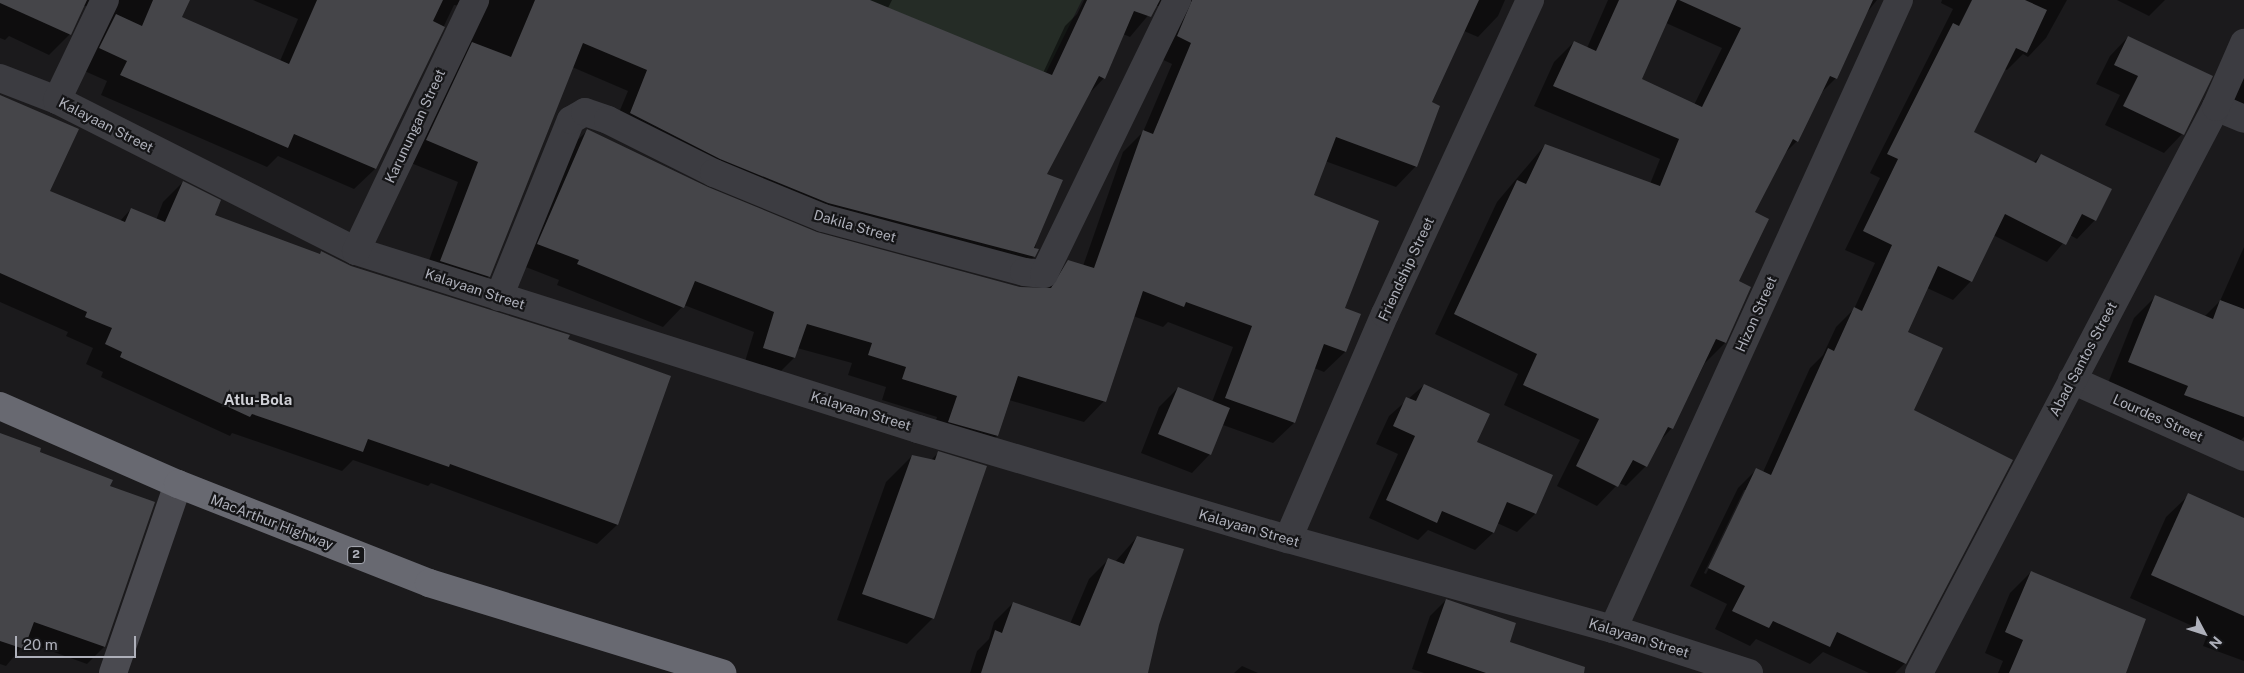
<!DOCTYPE html>
<html>
<head>
<meta charset="utf-8">
<style>
	body { margin:0 }
	#map { position:relative; width:2244px; height:673px; overflow:hidden; background:#1b1a1c; font-family:"Public Sans",sans-serif }
	div>[style] { position:absolute }
	[style*='--x'] { left:calc(var(--x)*1px); top:calc(var(--y)*1px); width:calc(var(--w)*1px); rotate:calc(var(--a)*1deg) }
	.green>* { inset:0; background:#252c26 }
	.shadow>* { inset:0; background:#0007 }
	.building>* { inset:0; background:#454549 }
	.street>* { height:28px; margin:-14px; padding:0 14px; transform-origin:14px; border-radius:14px; background:#3c3c41 }
	.secondary>* { height:28px; margin:-14px; padding:0 14px; transform-origin:14px; border-radius:14px; background:#4a4a50 }
	.highway>* { height:28px; margin:-14px; padding:0 14px; transform-origin:14px; border-radius:14px; background:#686971 }
	span { translate:-50% -50%; white-space:nowrap; text-align:center; line-height:1.15; -webkit-text-stroke:4.5px #151517; paint-order:stroke }
	.shield-label span { padding:1px 4px; background:#151517; border:1px solid; border-radius:4px; -webkit-text-stroke-width:0 }
	.shield-label { font-size:12px; color:#aeb0ba; font-weight:700 }
	.street-label { font-size:14px; color:#aeb0ba }
	.neighbourhood-label { font-size:15px; color:#cfd0d6; font-weight:700 }
	.north { position:absolute; left:2179px; top:608px; width:50px; height:50px; -webkit-text-stroke:4px #151517; paint-order:stroke; rotate:130deg; font-size:14px; font-weight:700; line-height:20px; text-align:center; color:#aeb0ba }
	.north::after { content:''; display:block; margin:auto; width:18px; height:22px; background:#aeb0ba; clip-path:polygon(50% 0,100% 100%,50% 72%,0 100%) }
	.scale { position:absolute; left:15px; top:636px; width:121px; height:22px; box-sizing:border-box; border:2px solid #aeb0ba; border-top:0; padding-left:6px; font-size:15px; line-height:18px; white-space:nowrap; color:#aeb0ba; -webkit-text-stroke:4px #151517; paint-order:stroke }
</style>
</head>
<body>
<div id="map">
	<div class="green">
		<i style="clip-path:polygon(850px 0,1082px 0,1034px 97px)"></i>
	</div>
	<div class="shadow">
		<i style="clip-path:polygon(0 0,189px 0,181px 18px,280px 61px,298px 19px,253px 0,892px 0,888px 8px,1043px 73px,1065px 26px,1077px 14px,1084px 0,1505px 0,1498px 16px,1478px 37px,1464px 31px,1430px 103px,1416px 166px,1396px 187px,1325px 161px,1312px 196px,1343px 308px,1360px 314px,1345px 352px,1324px 372px,1314px 368px,1294px 423px,1273px 443px,1223px 425px,1210px 454px,1192px 473px,1141px 453px,1159px 407px,1178px 388px,1212px 402px,1233px 347px,1168px 322px,1163px 327px,1133px 316px,1104px 401px,1084px 422px,1009px 400px,997px 436px,976px 456px,929px 442px,937px 417px,882px 400px,886px 387px,848px 375px,852px 363px,797px 348px,794px 358px,774px 378px,743px 368px,754px 332px,684px 305px,663px 327px,557px 285px,559px 280px,518px 264px,566px 151px,587px 131px,707px 189px,817px 234px,1020px 288px,1044px 289px,1069px 261px,1083px 266px,1123px 152px,1143px 132px,1172px 64px,1157px 57px,1163px 6px,1156px 6px,1130px 37px,1123px 34px,1104px 78px,1087px 96px,1045px 174px,1034px 257px,1013px 277px,610px 134px,628px 91px,572px 67px,489px 276px,469px 297px,421px 282px,458px 182px,406px 161px,462px 6px,454px 5px,375px 169px,354px 189px,278px 156px,267px 167px,101px 95px,107px 81px,80px 69px,91px 6px,83px 6px,70px 34px,49px 55px,9px 36px,5px 40px,0 38px)"></i>
		<i style="clip-path:polygon(evenodd,1608px 0,1877px 0,1865px 15px,1836px 78px,1820px 94px,1797px 141px,1783px 155px,1753px 213px,1737px 282px,1750px 288px,1725px 343px,1705px 363px,1672px 428px,1659px 442px,1646px 466px,1626px 486px,1619px 483px,1597px 506px,1557px 486px,1580px 440px,1504px 405px,1518px 374px,1435px 334px,1497px 202px,1545px 145px,1650px 184px,1660px 159px,1534px 106px,1554px 62px,1574px 42px,1587px 48px,1608px 0,1666px 23px,1722px 48px,1694px 105px,1641px 80px,1666px 23px)"></i>
		<i style="clip-path:polygon(evenodd,1942px 0,2067px 0,2046px 38px,2028px 57px,2023px 54px,2007px 70px,2004px 69px,1972px 132px,2033px 163px,2041px 155px,2095px 220px,2077px 239px,2070px 235px,2047px 262px,1993px 235px,1971px 281px,1953px 300px,1927px 288px,1906px 332px,1912px 411px,1905px 663px,1895px 673px,1869px 673px,1823px 652px,1810px 664px,1756px 639px,1750px 646px,1715px 629px,1727px 604px,1690px 586px,1738px 488px,1756px 470px,1763px 472px,1810px 368px,1823px 355px,1836px 327px,1854px 309px,1875px 263px,1845px 250px,1880px 178px,1870px 173px,1953px 9px,1941px 3px,1942px 0,1744px 490px,1747px 490px,1706px 574px,1704px 573px,1744px 490px)"></i>
		<i style="clip-path:polygon(2117px 0,2165px 0,2149px 16px)"></i>
		<i style="clip-path:polygon(2128px 37px,2211px 76px,2182px 134px,2164px 153px,2105px 125px,2120px 95px,2096px 84px,2110px 56px)"></i>
		<i style="clip-path:polygon(2244px 66px,2244px 114px,2225px 104px)"></i>
		<i style="clip-path:polygon(0 95px,49px 192px,120px 221px,131px 209px,156px 220px,163px 202px,183px 182px,213px 215px,319px 255px,321px 252px,351px 267px,670px 376px,617px 525px,597px 544px,431px 483px,428px 486px,353px 460px,342px 471px,232px 433px,230px 436px,101px 377px,103px 372px,86px 364px,93px 348px,66px 336px,68px 332px,0 302px)"></i>
		<i style="clip-path:polygon(2244px 247px,2244px 437px,2238px 443px,2164px 416px,2167px 407px,2108px 383px,2134px 318px,2155px 297px,2204px 317px,2220px 301px)"></i>
		<i style="clip-path:polygon(1424px 385px,1475px 442px,1551px 476px,1535px 514px,1517px 532px,1497px 523px,1493px 533px,1475px 550px,1428px 530px,1418px 540px,1369px 518px,1398px 454px,1376px 444px,1389px 416px)"></i>
		<i style="clip-path:polygon(0 434px,109px 487px,104px 647px,87px 664px,26px 642px,6px 666px,0 664px)"></i>
		<i style="clip-path:polygon(938px 453px,933px 618px,907px 644px,837px 620px,886px 482px,912px 456px,931px 460px)"></i>
		<i style="clip-path:polygon(2189px 495px,2244px 520px,2244px 661px,2203px 646px,2208px 633px,2130px 598px,2166px 517px)"></i>
		<i style="clip-path:polygon(1137px 537px,1158px 625px,1147px 673px,970px 673px,977px 651px,989px 639px,994px 622px,1013px 603px,1070px 624px,1089px 579px,1108px 560px,1115px 562px)"></i>
		<i style="clip-path:polygon(2031px 572px,2124px 673px,1998px 673px,2003px 661px,1985px 653px,2010px 593px)"></i>
		<i style="clip-path:polygon(1446px 600px,1508px 643px,1503px 673px,1424px 673px,1412px 669px,1430px 616px)"></i>
		<i style="clip-path:polygon(1242px 666px,1258px 673px,1234px 673px)"></i>
	</div>
	<div class="building">
		<i style="clip-path:polygon(0 0,87px 0,71px 35px,0 3px)"></i>
		<i style="clip-path:polygon(153px 0,190px 0,182px 17px,289px 64px,317px 0,443px 0,433px 21px,445px 27px,376px 169px,294px 134px,288px 148px,120px 75px,127px 61px,99px 48px,116px 14px,142px 26px)"></i>
		<i style="clip-path:polygon(535px 0,870px 0,1052px 75px,1087px 0,1160px 0,1151px 17px,1134px 11px,1105px 79px,1099px 76px,1047px 174px,1063px 180px,1034px 248px,1039px 249px,1035px 257px,828px 203px,720px 159px,630px 113px,647px 70px,583px 43px,490px 277px,440px 261px,478px 162px,426px 140px,472px 42px,511px 57px)"></i>
		<i style="clip-path:polygon(1192px 0,1479px 0,1432px 102px,1440px 106px,1417px 167px,1336px 137px,1314px 195px,1379px 221px,1345px 308px,1361px 314px,1346px 352px,1324px 344px,1295px 423px,1225px 398px,1252px 326px,1186px 302px,1184px 307px,1143px 291px,1106px 402px,1018px 376px,998px 436px,948px 422px,957px 396px,902px 379px,906px 367px,868px 355px,872px 343px,807px 324px,795px 358px,763px 348px,774px 312px,695px 281px,684px 308px,577px 264px,579px 260px,537px 244px,587px 129px,708px 187px,817px 232px,1020px 287px,1051px 288px,1068px 260px,1094px 268px,1143px 130px,1153px 134px,1191px 43px,1177px 36px)"></i>
		<i style="clip-path:polygon(1619px 0,1677px 0,1642px 79px,1702px 107px,1741px 28px,1679px 0,1873px 0,1837px 79px,1830px 76px,1798px 142px,1793px 139px,1755px 212px,1769px 219px,1739px 281px,1751px 287px,1726px 343px,1716px 339px,1673px 429px,1668px 427px,1647px 467px,1633px 460px,1618px 487px,1576px 466px,1599px 419px,1523px 385px,1537px 354px,1454px 314px,1517px 180px,1526px 184px,1545px 144px,1660px 186px,1679px 139px,1553px 86px,1574px 41px,1596px 51px)"></i>
		<i style="clip-path:polygon(1972px 0,2025px 0,2047px 10px,2027px 53px,2016px 48px,1974px 132px,2036px 163px,2041px 154px,2112px 189px,2096px 221px,2082px 214px,2066px 245px,2005px 214px,1972px 282px,1938px 266px,1908px 332px,1943px 348px,1914px 410px,2013px 460px,1906px 664px,1837px 632px,1830px 647px,1773px 621px,1769px 628px,1732px 611px,1745px 586px,1708px 568px,1756px 468px,1771px 475px,1828px 348px,1834px 351px,1854px 307px,1862px 311px,1892px 245px,1863px 231px,1898px 159px,1887px 154px,1953px 23px,1959px 26px)"></i>
		<i style="clip-path:polygon(2128px 36px,2213px 76px,2184px 135px,2123px 106px,2138px 76px,2114px 65px)"></i>
		<i style="clip-path:polygon(0 95px,79px 129px,50px 191px,125px 222px,131px 208px,165px 222px,183px 181px,221px 200px,215px 215px,320px 254px,321px 251px,351px 266px,570px 335px,568px 339px,671px 376px,618px 525px,450px 464px,449px 467px,368px 439px,363px 452px,252px 414px,250px 417px,120px 357px,122px 352px,105px 344px,112px 328px,85px 317px,87px 312px,0 273px)"></i>
		<i style="clip-path:polygon(2155px 295px,2213px 319px,2220px 300px,2244px 309px,2244px 417px,2184px 395px,2188px 386px,2128px 362px)"></i>
		<i style="clip-path:polygon(1424px 384px,1490px 414px,1477px 442px,1553px 475px,1536px 514px,1507px 502px,1494px 533px,1442px 511px,1437px 523px,1386px 500px,1415px 436px,1393px 426px,1406px 397px,1416px 401px)"></i>
		<i style="clip-path:polygon(1178px 387px,1230px 408px,1211px 455px,1158px 434px)"></i>
		<i style="clip-path:polygon(0 433px,41px 448px,40px 452px,113px 480px,110px 486px,155px 502px,105px 647px,34px 622px,24px 649px,0 641px)"></i>
		<i style="clip-path:polygon(938px 451px,987px 466px,934px 619px,862px 594px,912px 455px,935px 460px)"></i>
		<i style="clip-path:polygon(2188px 493px,2244px 518px,2244px 616px,2151px 575px)"></i>
		<i style="clip-path:polygon(1137px 536px,1184px 549px,1159px 625px,1148px 673px,981px 673px,995px 630px,1002px 633px,1013px 602px,1080px 626px,1108px 558px,1124px 564px)"></i>
		<i style="clip-path:polygon(2031px 571px,2146px 619px,2126px 673px,2009px 673px,2023px 640px,2005px 632px)"></i>
		<i style="clip-path:polygon(1446px 599px,1516px 623px,1510px 642px,1585px 667px,1584px 673px,1486px 673px,1427px 653px)"></i>
	</div>
	<div class="street">
		<i style="--x:0;--y:78;--w:61;--a:21.1"></i>
		<i style="--x:57;--y:100;--w:335;--a:26.8"></i>
		<i style="--x:356;--y:251;--w:590;--a:17.57"></i>
		<i style="--x:918;--y:429;--w:386;--a:16.6"></i>
		<i style="--x:1288;--y:539;--w:337;--a:15.5"></i>
		<i style="--x:1613;--y:629;--w:143;--a:17.9"></i>
		<i style="--x:57;--y:100;--w:111;--a:-64.4"></i>
		<i style="--x:2216;--y:107;--w:30;--a:23"></i>
		<i style="--x:356;--y:251;--w:278;--a:-64.6"></i>
		<i style="--x:499;--y:297;--w:191;--a:-67.9"></i>
		<i style="--x:571;--y:120;--w:16;--a:-30"></i>
		<i style="--x:585;--y:112;--w:24;--a:19"></i>
		<i style="--x:608;--y:120;--w:119;--a:26.6"></i>
		<i style="--x:714;--y:173;--w:118;--a:22.4"></i>
		<i style="--x:823;--y:218;--w:208;--a:15"></i>
		<i style="--x:1024;--y:272;--w:20;--a:6"></i>
		<i style="--x:1044;--y:274;--w:305;--a:-64.1"></i>
		<i style="--x:2072;--y:380;--w:188;--a:24.1"></i>
		<i style="--x:1288;--y:539;--w:245;--a:-66.7"></i>
		<i style="--x:1385;--y:314;--w:346;--a:-65.2"></i>
		<i style="--x:1613;--y:629;--w:691;--a:-65.55"></i>
		<i style="--x:1919;--y:673;--w:639;--a:-62.31"></i>
		<i style="--x:2216;--y:107;--w:70;--a:-66.4"></i>
	</div>
	<div class="secondary">
		<i style="--x:113;--y:673;--w:200;--a:-71"></i>
	</div>
	<div class="highway">
		<i style="--x:0;--y:406;--w:194;--a:23.7"></i>
		<i style="--x:178;--y:484;--w:270;--a:21.5"></i>
		<i style="--x:429;--y:583;--w:307;--a:17.1"></i>
	</div>
	<div class="shield-label">
		<span style="left:356px;top:555px">2</span>
	</div>
	<div class="street-label">
		<span style="left:106px;top:125px;rotate:27deg">Kalayaan Street</span>
		<span style="left:415px;top:126px;rotate:-65deg">Karunungan Street</span>
		<span style="left:855px;top:226px;rotate:16deg">Dakila Street</span>
		<span style="left:1406px;top:269px;rotate:-65deg">Friendship Street</span>
		<span style="left:475px;top:289px;rotate:18deg">Kalayaan Street</span>
		<span style="left:1756px;top:314px;rotate:-66deg">Hizon Street</span>
		<span style="left:2083px;top:359px;rotate:-62deg">Abad Santos Street</span>
		<span style="left:861px;top:411px;rotate:17deg">Kalayaan Street</span>
		<span style="left:2158px;top:418px;rotate:24deg">Lourdes Street</span>
		<span style="left:272px;top:522px;rotate:21deg">MacArthur Highway</span>
		<span style="left:1249px;top:528px;rotate:16deg">Kalayaan Street</span>
		<span style="left:1639px;top:638px;rotate:17deg">Kalayaan Street</span>
	</div>
	<div class="neighbourhood-label">
		<span style="left:258px;top:400px">Atlu-Bola</span>
	</div>
	<div class="north">N</div>
	<div class="scale">20 m</div>
</div>
</body>
</html>
